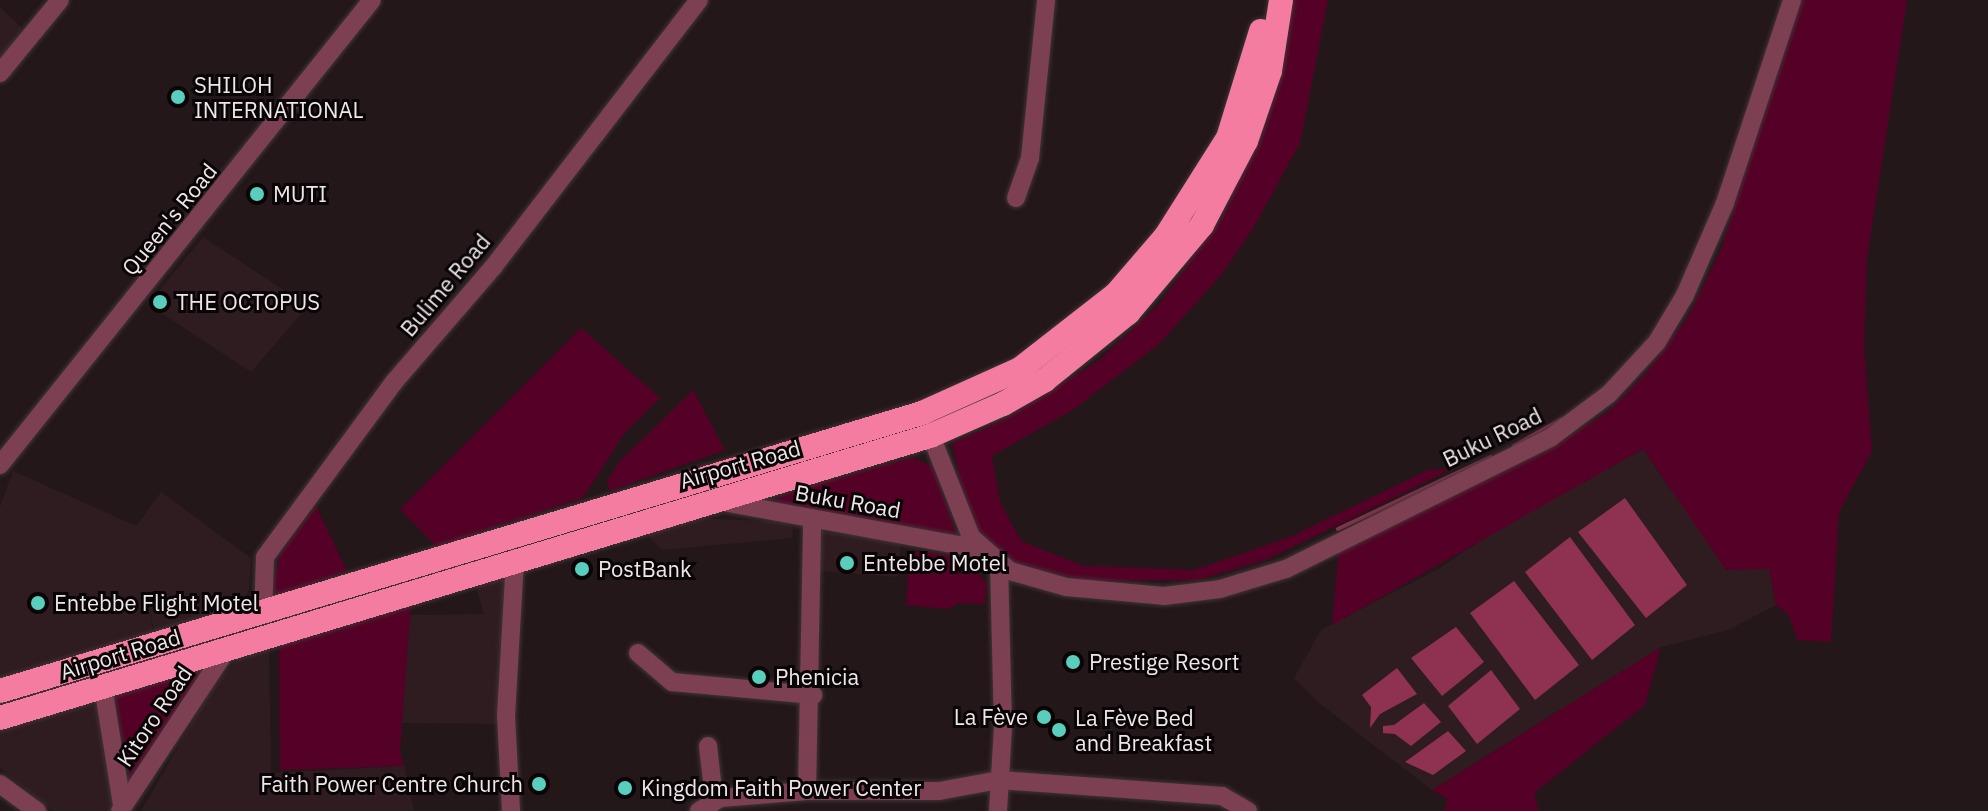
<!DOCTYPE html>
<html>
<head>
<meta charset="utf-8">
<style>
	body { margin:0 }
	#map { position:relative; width:1988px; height:811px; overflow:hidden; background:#23171a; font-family:"IBM Plex Sans",sans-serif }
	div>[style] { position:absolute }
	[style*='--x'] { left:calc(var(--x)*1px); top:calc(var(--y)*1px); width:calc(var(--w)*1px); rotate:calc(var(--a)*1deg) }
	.built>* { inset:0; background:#2f1c21 }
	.green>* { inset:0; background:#550026 }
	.water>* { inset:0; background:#8f3252 }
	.stream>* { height:4px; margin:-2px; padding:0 2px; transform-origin:2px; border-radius:2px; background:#8f3252 }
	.roads { filter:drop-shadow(0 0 2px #403437) drop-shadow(0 0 2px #403437) }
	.minor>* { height:18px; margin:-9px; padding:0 9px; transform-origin:9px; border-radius:9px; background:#7c4052 }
	.highway>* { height:24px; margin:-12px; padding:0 12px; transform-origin:12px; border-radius:12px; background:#f47ca0 }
	.dots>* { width:22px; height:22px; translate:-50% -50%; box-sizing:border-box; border:4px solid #090506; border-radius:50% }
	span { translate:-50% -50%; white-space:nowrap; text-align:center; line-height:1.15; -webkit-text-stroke:6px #090506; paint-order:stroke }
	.poi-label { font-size:22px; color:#efe6e8 }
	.left { translate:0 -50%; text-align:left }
	.right { translate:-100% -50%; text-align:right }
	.street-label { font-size:22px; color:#efe6e8 }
</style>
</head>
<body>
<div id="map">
	<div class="built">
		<i style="clip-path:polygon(0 7px,26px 32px,0 66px)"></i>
		<i style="clip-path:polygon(203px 237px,308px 306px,251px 372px,148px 304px)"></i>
		<i style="clip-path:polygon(1643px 449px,1726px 569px,1769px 569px,1776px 605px,1728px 630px,1661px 647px,1432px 790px,1319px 703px,1294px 678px,1321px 630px,1440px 568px,1490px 534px)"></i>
		<i style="clip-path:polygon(13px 471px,136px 526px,161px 492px,251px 558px,249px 590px,241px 607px,154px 633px,147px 589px,153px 634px,0 682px,0 507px)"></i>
		<i style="clip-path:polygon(696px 518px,786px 522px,793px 528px,792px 538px,662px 550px,643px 530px)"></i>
		<i style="clip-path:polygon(822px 532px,901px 541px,898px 577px,818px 571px)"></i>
		<i style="clip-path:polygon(506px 568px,501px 724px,402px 723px,409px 615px,484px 614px,473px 576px)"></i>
		<i style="clip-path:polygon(269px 643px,271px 773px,404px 766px,414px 811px,141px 811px,215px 683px,245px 652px)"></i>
		<i style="clip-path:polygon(82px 703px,98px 708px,115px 790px,111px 811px,53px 811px,0 768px,0 724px)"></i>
	</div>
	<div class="green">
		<i style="clip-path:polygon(1292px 0,1328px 0,1300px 143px,1252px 230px,1221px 275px,1159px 344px,1074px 409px,992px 456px,1000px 502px,1021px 541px,1083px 566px,1194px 570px,1292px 536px,1428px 470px,1452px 469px,1266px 560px,1197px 580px,1085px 581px,1002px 559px,981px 538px,965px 505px,952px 443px,1001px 421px,1098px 361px,1159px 304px,1223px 215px,1248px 161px)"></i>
		<i style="clip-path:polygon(1799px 0,1907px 0,1867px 258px,1864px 346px,1872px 451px,1839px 512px,1831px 642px,1798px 640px,1788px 614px,1776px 605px,1769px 569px,1726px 570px,1643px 449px,1332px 625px,1339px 547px,1544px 452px,1608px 412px,1646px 373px,1689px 315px,1721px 249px)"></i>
		<i style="clip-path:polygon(581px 328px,660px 398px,624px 434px,583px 498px,436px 546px,400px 509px)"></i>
		<i style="clip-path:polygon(693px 390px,725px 450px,610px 491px,607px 481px,618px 463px)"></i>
		<i style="clip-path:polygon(912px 457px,933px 467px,957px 535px,765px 505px,793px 491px)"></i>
		<i style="clip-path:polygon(316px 506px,347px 571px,280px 595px,272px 589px,280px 554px)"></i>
		<i style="clip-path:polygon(919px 551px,960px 556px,970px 564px,987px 584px,985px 604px,958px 603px,948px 609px,906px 605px,909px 555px)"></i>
		<i style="clip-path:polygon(411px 602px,400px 752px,404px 766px,280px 770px,279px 643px)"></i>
		<i style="clip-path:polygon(230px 629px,225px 638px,0 706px,0 699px)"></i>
		<i style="clip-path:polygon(1661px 647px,1645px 705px,1534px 793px,1539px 811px,1444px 811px,1448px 799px,1432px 790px)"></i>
		<i style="clip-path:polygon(208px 660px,131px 789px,115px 696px)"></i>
	</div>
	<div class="water">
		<i style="clip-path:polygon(1625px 498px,1687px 585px,1646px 618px,1578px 532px)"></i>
		<i style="clip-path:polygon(1570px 537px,1635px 625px,1592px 660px,1525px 572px)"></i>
		<i style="clip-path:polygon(1514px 581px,1579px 665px,1535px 700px,1470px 613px)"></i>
		<i style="clip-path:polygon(1456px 627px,1484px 662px,1442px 696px,1411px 658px)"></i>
		<i style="clip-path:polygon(1397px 668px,1417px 694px,1380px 714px,1370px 728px,1371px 707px,1362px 695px)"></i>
		<i style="clip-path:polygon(1491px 670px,1520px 709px,1477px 744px,1448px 706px)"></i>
		<i style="clip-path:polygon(1424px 703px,1441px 722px,1411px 746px,1395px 734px,1383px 733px,1383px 726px,1394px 725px)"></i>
		<i style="clip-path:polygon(1448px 731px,1466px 751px,1433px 775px,1405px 762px)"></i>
	</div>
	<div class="stream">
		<i style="--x:1514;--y:446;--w:55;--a:-29.4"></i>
		<i style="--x:1338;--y:529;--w:169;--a:-25.2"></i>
	</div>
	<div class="roads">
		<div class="minor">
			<i style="--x:0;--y:73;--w:94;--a:-50.6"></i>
			<i style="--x:1016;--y:198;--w:42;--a:-70.7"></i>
			<i style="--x:1030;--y:158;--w:159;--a:-84.2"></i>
			<i style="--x:922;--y:413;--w:133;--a:68.4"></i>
			<i style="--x:971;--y:537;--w:52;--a:41.1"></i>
			<i style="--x:1010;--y:571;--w:58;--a:15.9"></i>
			<i style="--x:1066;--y:587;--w:98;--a:5.2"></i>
			<i style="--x:1164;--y:596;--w:56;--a:-7.1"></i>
			<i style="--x:1220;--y:589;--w:69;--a:-16.9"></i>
			<i style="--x:1286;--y:569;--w:295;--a:-26.4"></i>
			<i style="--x:1550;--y:438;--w:74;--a:-36.7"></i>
			<i style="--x:1609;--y:394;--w:71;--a:-47.3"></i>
			<i style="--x:1657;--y:342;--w:55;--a:-59.2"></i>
			<i style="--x:1685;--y:295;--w:100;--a:-66.5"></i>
			<i style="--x:1725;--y:203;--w:214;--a:-71.7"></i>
			<i style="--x:0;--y:465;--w:595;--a:-51.34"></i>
			<i style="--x:718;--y:501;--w:265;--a:10.4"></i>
			<i style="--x:263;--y:615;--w:58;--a:-88"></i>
			<i style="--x:265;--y:557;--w:217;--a:-53.6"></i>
			<i style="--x:394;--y:382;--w:153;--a:-49.2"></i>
			<i style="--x:494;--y:266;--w:336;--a:-52.4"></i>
			<i style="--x:638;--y:653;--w:45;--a:40.5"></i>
			<i style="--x:672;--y:682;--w:142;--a:5.3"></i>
			<i style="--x:103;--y:686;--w:121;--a:80.9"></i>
			<i style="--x:708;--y:746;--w:53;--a:83.5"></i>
			<i style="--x:0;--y:784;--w:46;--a:36.1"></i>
			<i style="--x:807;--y:791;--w:271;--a:-88.9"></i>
			<i style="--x:120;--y:811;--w:196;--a:-56.5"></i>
			<i style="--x:511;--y:811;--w:95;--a:-93"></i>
			<i style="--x:506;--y:716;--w:157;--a:-86.7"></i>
			<i style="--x:699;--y:811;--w:26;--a:-31"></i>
			<i style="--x:721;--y:798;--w:86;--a:-4.7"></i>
			<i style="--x:807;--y:791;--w:132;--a:0"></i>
			<i style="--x:939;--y:791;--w:61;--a:-10.4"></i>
			<i style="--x:999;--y:780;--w:224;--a:4.1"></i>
			<i style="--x:1222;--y:796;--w:30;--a:30"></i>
			<i style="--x:998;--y:811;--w:83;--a:-86.6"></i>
			<i style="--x:1003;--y:728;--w:162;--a:-91.4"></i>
		</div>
		<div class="highway">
			<i style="--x:0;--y:691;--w:963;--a:-16.78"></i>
			<i style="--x:922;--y:413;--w:107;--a:-24.2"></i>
			<i style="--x:1020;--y:369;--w:122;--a:-38"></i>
			<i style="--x:1116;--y:294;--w:77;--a:-49.2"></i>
			<i style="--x:1166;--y:236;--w:116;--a:-57.7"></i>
			<i style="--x:1228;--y:138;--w:112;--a:-72.9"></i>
			<i style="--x:0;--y:718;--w:972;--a:-16.87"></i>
			<i style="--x:930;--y:436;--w:80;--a:-23.7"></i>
			<i style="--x:1003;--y:404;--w:48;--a:-29.7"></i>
			<i style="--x:1045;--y:380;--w:107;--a:-38.9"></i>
			<i style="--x:1128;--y:313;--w:115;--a:-49.9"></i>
			<i style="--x:1202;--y:225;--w:95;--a:-62.4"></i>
			<i style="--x:1246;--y:141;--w:74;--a:-71.1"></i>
			<i style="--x:1270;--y:71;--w:72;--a:-81.2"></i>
		</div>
	</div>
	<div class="dots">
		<i style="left:178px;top:97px;background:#5acebd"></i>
		<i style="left:257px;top:194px;background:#5acebd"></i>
		<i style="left:160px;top:302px;background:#5acebd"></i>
		<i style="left:847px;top:563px;background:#5acebd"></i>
		<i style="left:582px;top:569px;background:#5acebd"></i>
		<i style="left:38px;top:603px;background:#5acebd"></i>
		<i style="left:1073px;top:662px;background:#5acebd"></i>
		<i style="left:759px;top:677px;background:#5acebd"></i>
		<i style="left:1044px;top:717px;background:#5acebd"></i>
		<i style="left:1059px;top:730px;background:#5acebd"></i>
		<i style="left:539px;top:784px;background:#5acebd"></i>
		<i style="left:625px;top:788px;background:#5acebd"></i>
	</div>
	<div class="poi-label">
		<span class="left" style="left:194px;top:97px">SHILOH<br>INTERNATIONAL</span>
		<span class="left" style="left:273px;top:194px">MUTI</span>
		<span class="left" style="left:176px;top:302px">THE OCTOPUS</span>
		<span class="left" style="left:863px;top:563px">Entebbe Motel</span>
		<span class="left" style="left:598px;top:569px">PostBank</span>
		<span class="left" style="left:54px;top:603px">Entebbe Flight Motel</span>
		<span class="left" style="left:1089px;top:662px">Prestige Resort</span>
		<span class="left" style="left:775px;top:677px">Phenicia</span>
		<span class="right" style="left:1028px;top:717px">La Fève</span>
		<span class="left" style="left:1075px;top:730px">La Fève Bed<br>and Breakfast</span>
		<span class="right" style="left:523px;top:784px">Faith Power Centre Church</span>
		<span class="left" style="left:641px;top:788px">Kingdom Faith Power Center</span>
	</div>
	<div class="street-label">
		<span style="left:169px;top:219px;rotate:-51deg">Queen's Road</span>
		<span style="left:445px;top:285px;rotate:-50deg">Bulime Road</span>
		<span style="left:1492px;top:437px;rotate:-26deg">Buku Road</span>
		<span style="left:740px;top:464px;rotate:-16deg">Airport Road</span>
		<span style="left:848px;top:501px;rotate:10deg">Buku Road</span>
		<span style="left:120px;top:654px;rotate:-17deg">Airport Road</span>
		<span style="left:154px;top:716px;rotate:-56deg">Kitoro Road</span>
	</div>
</div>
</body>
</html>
